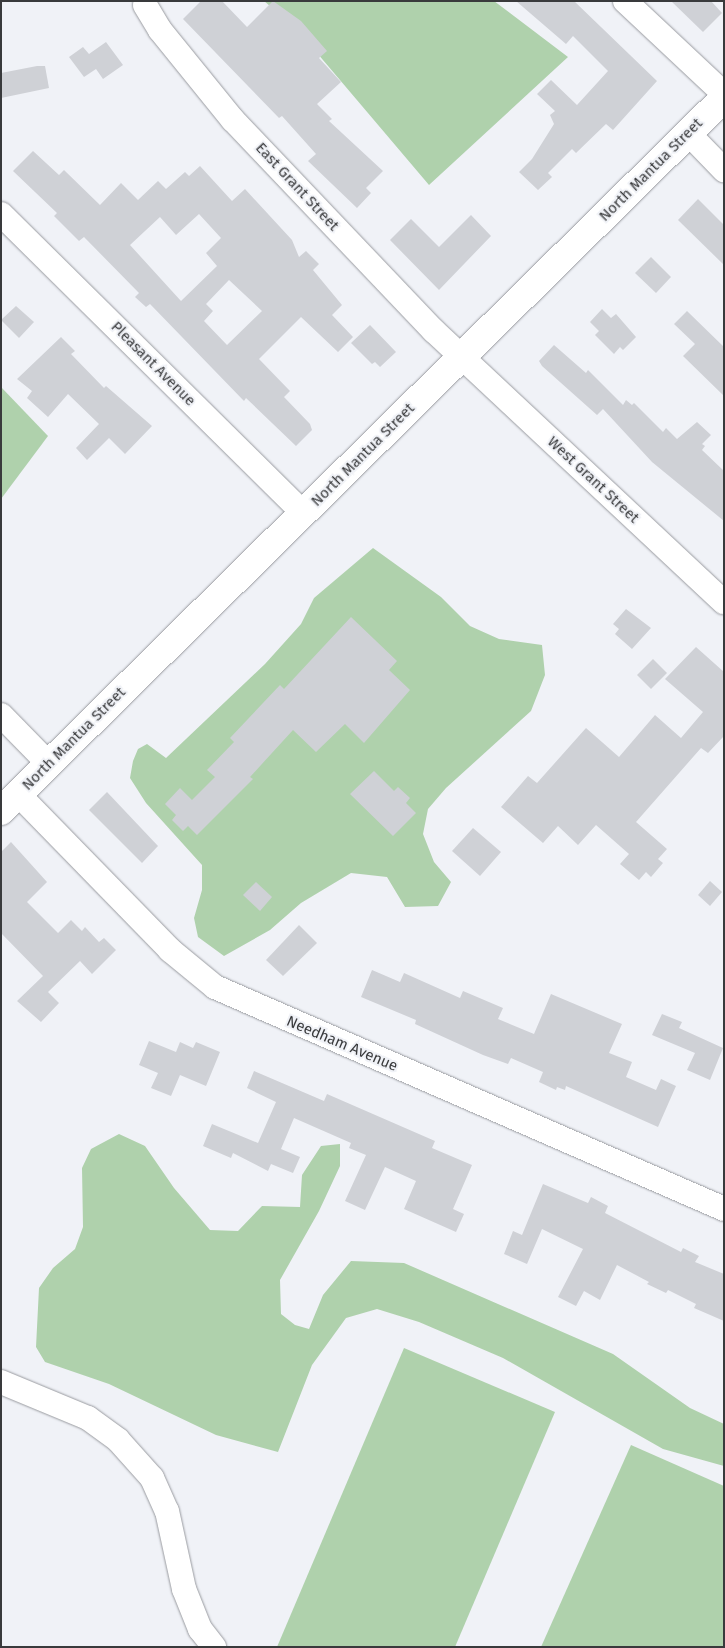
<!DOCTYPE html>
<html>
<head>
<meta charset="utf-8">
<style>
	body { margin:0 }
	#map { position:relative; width:725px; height:1648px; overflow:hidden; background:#f0f2f7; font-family:"Fira Sans",sans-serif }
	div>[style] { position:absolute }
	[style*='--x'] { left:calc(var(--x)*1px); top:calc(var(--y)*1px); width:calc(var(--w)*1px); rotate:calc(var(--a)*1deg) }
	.green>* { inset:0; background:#afd1ac }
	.building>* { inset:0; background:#cfd1d6 }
	.roads { filter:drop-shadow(0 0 1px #999ba0) drop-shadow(0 0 1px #999ba0) }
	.minor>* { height:24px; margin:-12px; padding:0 12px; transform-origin:12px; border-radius:12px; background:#fff }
	.primary>* { height:28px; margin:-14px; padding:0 14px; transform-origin:14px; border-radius:14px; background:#fff }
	span { translate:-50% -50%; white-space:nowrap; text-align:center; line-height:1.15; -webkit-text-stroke:4px #f0f2f7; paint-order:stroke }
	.street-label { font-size:15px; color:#393a3c }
	.frame { position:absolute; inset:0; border:2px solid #393a3c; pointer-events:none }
</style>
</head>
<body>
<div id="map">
	<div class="green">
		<i style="clip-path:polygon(264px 1px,494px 1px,568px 57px,429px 185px,295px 27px)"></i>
		<i style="clip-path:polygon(1px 387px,48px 436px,1px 499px)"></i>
		<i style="clip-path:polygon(373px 548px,441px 597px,470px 626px,499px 639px,542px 645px,545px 675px,531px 711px,446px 788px,428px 809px,423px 834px,434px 862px,451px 882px,438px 906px,405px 907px,387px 877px,351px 873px,301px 903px,270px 930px,224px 956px,198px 937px,194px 918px,202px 890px,202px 865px,146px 803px,130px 778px,133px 761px,138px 749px,147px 744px,166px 758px,265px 664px,301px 624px,314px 598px)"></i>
		<i style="clip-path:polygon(119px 1134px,145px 1146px,174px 1188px,210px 1230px,238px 1231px,262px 1206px,300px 1207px,302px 1175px,321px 1146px,340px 1144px,340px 1166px,319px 1211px,280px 1280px,281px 1314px,295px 1325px,309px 1329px,323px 1295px,351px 1261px,404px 1263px,613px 1354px,690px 1408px,724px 1424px,724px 1466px,663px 1449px,503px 1358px,419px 1322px,377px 1309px,346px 1318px,312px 1365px,278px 1452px,216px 1435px,109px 1384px,45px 1362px,36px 1347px,39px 1288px,53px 1268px,75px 1249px,83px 1227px,82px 1168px,91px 1149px)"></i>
		<i style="clip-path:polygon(404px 1348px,555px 1412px,455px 1647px,277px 1647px)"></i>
		<i style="clip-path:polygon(631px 1445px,724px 1486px,724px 1647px,541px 1647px)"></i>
	</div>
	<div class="building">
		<i style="clip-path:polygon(201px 1px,222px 1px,247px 27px,273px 1px,301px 21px,327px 51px,319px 58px,341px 82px,317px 104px,332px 119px,329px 121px,383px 171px,366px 188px,371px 193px,357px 208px,308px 161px,316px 154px,282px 116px,279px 118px,183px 19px)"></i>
		<i style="clip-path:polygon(516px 1px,574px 1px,657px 81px,613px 130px,606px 124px,576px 153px,572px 149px,548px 173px,552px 177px,538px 190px,519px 172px,532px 159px,554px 124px,550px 115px,555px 111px,537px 94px,551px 80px,577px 105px,608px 71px,573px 36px,566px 44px)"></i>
		<i style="clip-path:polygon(671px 1px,711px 1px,722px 13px,703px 32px)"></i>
		<i style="clip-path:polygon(106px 42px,123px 65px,103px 79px,96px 69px,84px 77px,69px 57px,83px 47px,89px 54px)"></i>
		<i style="clip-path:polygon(37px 66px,45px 66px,49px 88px,1px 98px,1px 73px)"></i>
		<i style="clip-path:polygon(evenodd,33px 151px,59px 175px,64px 170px,100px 205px,121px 183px,138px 200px,158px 181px,166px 189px,185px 172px,189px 176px,200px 166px,232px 201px,245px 189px,292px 240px,299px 257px,306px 251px,319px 264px,313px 270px,342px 305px,332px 315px,353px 337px,338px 352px,301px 317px,259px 359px,290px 391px,284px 397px,310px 424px,312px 430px,296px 446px,246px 398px,244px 401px,150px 304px,146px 307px,135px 297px,139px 293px,84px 237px,79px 241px,54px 216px,57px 213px,13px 171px,33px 151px,199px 214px,221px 238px,206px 253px,217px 266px,181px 301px,130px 245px,160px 217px,176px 235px,199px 214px,33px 151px,229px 280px,262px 311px,227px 345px,204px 321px,213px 311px,206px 304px,229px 280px)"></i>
		<i style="clip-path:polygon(698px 199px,724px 225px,724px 265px,678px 220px)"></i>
		<i style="clip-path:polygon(471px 215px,491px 236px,439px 290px,390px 240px,411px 219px,439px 247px)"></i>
		<i style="clip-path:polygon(651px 257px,671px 277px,656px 293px,635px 273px)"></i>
		<i style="clip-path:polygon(16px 306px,34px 322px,19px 338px,1px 320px)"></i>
		<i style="clip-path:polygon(602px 309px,611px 318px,616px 314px,636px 337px,623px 350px,620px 347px,614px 354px,595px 335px,599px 331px,590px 322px)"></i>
		<i style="clip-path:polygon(687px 311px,724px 347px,724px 396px,683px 356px,695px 344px,674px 324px)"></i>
		<i style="clip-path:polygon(370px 325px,396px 352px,380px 367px,375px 362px,372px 364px,351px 343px)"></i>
		<i style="clip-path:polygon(61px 337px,75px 351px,71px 354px,104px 388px,106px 386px,152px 426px,125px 454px,109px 438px,87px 460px,76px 448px,99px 424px,68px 394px,48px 417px,27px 398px,32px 391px,17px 379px)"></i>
		<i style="clip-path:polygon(554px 345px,586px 373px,588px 370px,623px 405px,626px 400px,632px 405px,634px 403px,663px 432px,666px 428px,677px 439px,697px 422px,711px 435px,702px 444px,705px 446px,702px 450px,724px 471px,724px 521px,652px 462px,603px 409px,597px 415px,542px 366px,539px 361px)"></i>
		<i style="clip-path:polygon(626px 609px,651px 628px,632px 649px,615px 634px,619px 629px,613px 624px)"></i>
		<i style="clip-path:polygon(351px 617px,397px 661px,389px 670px,410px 690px,364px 743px,345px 724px,316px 752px,293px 730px,250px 777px,253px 779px,197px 835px,188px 826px,183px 831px,172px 820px,176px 815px,165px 804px,180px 788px,192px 800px,215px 777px,207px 770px,234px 742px,230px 738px,280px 685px,284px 689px)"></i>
		<i style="clip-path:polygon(696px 647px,724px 672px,724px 736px,708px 753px,701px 748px,636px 822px,667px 849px,658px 859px,663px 863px,651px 877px,646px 872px,639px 880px,620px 864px,629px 854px,596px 825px,578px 845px,558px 826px,543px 843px,501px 807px,528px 776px,537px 783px,586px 728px,619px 757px,655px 715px,681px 738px,703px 712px,665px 679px)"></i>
		<i style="clip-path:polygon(653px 659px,667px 673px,651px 689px,637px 675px)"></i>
		<i style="clip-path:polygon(374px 771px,394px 791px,398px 787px,410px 798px,406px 803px,416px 813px,393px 836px,350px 794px)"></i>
		<i style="clip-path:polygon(107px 792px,158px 846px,142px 863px,89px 810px)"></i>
		<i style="clip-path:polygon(473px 828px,501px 852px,480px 876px,452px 851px)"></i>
		<i style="clip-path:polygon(11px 842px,47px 882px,27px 902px,58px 933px,71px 920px,82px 931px,85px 927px,99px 942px,104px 938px,116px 950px,92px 974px,80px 961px,48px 992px,59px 1003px,41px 1022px,17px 1001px,43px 976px,1px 933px,1px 852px)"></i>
		<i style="clip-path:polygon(710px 881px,722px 892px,710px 906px,698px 895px)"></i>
		<i style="clip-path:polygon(256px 882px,272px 897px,260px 911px,243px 895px)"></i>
		<i style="clip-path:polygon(299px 925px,317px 943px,283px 976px,266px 960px)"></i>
		<i style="clip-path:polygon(372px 970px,400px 982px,404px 973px,460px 998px,463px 991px,503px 1008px,498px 1019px,534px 1034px,551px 994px,622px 1024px,609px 1053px,632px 1062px,626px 1077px,656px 1090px,661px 1079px,676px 1086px,658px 1127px,566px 1086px,565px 1090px,557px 1087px,556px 1090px,539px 1082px,543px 1072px,511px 1058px,508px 1064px,483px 1055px,415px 1024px,416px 1020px,361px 997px)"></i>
		<i style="clip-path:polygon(662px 1014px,682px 1022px,679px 1028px,723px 1048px,710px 1080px,687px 1070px,695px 1053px,652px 1035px)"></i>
		<i style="clip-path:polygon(149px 1041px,176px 1052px,180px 1042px,193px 1048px,196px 1042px,220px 1052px,206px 1086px,180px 1075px,171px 1096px,151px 1088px,158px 1073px,139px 1065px)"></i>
		<i style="clip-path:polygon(254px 1071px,324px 1101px,327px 1094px,435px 1141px,432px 1148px,472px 1165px,453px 1209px,464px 1214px,456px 1232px,404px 1209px,416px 1181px,385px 1167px,365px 1210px,345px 1201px,366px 1155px,349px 1148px,351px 1143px,294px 1118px,281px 1149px,300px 1157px,293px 1173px,271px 1164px,268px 1171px,233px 1153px,231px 1158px,203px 1146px,212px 1124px,258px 1143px,276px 1102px,247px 1088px)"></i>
		<i style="clip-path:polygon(543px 1184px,588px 1203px,591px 1197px,608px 1206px,605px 1213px,681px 1252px,683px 1248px,699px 1256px,695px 1262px,724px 1274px,724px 1321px,694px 1308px,696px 1304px,668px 1290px,666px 1293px,647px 1284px,649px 1282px,617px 1265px,600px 1300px,584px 1291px,576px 1306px,558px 1297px,583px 1249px,542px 1229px,527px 1264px,504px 1254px,513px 1231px,522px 1235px)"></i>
	</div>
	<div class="roads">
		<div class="minor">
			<i style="--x:625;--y:1;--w:136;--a:43.2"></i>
			<i style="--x:145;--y:5;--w:29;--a:59"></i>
			<i style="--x:160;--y:30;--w:116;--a:51"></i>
			<i style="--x:233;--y:120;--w:291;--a:46.4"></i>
			<i style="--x:434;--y:331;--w:397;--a:43.1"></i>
			<i style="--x:688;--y:133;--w:52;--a:45.8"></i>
			<i style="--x:1;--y:214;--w:426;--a:44.7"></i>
			<i style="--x:1;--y:715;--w:69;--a:45.6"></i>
			<i style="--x:18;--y:794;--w:218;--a:45.7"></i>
			<i style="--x:170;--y:950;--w:58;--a:39.4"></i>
			<i style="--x:215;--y:987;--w:555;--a:23.56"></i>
			<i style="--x:1;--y:1382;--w:94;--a:22.5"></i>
			<i style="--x:88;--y:1418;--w:37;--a:36"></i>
			<i style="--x:118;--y:1440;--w:51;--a:48.2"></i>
			<i style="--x:152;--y:1478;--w:36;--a:66"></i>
			<i style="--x:167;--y:1511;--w:80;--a:77.7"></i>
			<i style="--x:184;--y:1589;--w:43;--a:68.2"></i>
			<i style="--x:200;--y:1629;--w:23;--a:52"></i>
		</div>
		<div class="primary">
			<i style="--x:1;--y:811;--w:1015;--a:-44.6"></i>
		</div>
	</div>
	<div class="street-label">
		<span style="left:651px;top:170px;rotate:-45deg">North Mantua Street</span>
		<span style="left:297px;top:187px;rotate:47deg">East Grant Street</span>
		<span style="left:153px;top:364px;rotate:45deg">Pleasant Avenue</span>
		<span style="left:363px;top:455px;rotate:-45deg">North Mantua Street</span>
		<span style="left:593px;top:480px;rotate:43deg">West Grant Street</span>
		<span style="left:74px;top:739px;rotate:-45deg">North Mantua Street</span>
		<span style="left:342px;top:1044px;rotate:23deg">Needham Avenue</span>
	</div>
	<div class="frame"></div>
</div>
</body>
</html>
